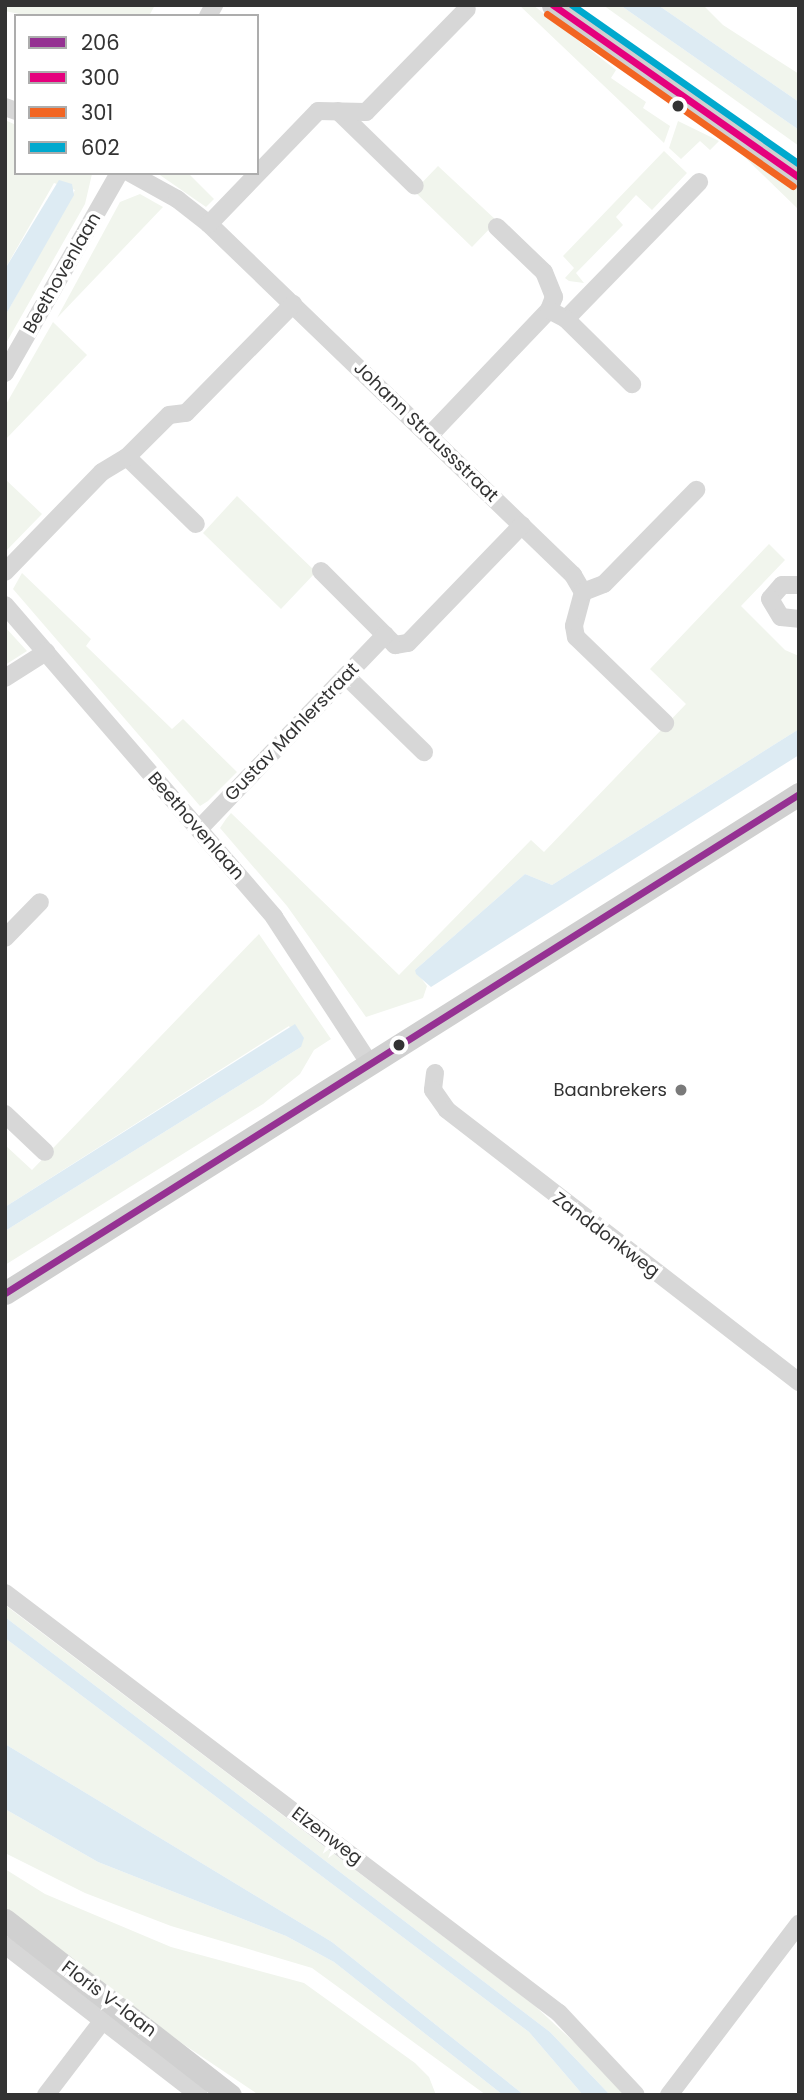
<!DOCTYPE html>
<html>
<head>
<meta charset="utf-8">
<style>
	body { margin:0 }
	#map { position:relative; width:804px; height:2100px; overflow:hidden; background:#fff; font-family:Poppins,sans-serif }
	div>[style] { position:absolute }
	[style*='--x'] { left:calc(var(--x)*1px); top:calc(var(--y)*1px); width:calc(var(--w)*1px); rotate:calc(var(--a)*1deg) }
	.green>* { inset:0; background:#f1f5ed }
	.water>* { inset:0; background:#ddebf3 }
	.street>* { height:18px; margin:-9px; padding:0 9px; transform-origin:9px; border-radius:9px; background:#d7d7d7 }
	.secondary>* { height:23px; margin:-11.5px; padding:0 11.5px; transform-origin:11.5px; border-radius:11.5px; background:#d0d0d0 }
	.bus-1>* { height:7px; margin:-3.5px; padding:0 3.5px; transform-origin:3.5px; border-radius:3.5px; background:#953192 }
	.bus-2>* { height:7px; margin:-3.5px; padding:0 3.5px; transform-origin:3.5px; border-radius:3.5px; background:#e5007d }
	.bus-3>* { height:7px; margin:-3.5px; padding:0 3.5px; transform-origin:3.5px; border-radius:3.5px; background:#f26522 }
	.bus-4>* { height:7px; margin:-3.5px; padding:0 3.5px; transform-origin:3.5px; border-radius:3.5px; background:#00a9ce }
	.dots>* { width:19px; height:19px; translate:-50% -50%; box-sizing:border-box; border:4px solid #fff; border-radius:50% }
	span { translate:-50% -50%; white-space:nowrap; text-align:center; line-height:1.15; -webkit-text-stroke:7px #fff; paint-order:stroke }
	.street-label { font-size:18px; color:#333 }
	.poi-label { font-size:18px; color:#333 }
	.right { translate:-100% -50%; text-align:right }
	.frame { position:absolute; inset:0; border:7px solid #333; pointer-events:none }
	.legend { position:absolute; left:14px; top:14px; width:245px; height:161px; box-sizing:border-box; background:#fff; border:2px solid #adadad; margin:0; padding:9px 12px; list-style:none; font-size:21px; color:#333 }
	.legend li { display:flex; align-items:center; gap:14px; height:35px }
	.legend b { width:35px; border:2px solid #adadad }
</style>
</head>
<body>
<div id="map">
	<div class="green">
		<i style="clip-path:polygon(5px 5px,155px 5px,149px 16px,29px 16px,5px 11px)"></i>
		<i style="clip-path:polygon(519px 5px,533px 5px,616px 70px,611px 78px,646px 102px,643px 108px,670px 126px,664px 143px)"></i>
		<i style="clip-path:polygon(603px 5px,620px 5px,799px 130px,799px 146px)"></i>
		<i style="clip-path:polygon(658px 5px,703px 5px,723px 25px,799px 74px,799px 102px)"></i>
		<i style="clip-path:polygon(5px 120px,16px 125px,16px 173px,92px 174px,85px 204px,5px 345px,5px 316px,75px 190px,54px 183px,5px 269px)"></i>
		<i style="clip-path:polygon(678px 121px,719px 141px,710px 150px,700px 141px,681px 159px,669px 148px)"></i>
		<i style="clip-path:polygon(727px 140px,799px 189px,799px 210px,798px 209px)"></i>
		<i style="clip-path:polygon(664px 151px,687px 173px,652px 210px,636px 195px,616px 217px,623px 225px,576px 273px,584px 283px,569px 281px,565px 278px,574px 268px,563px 256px)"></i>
		<i style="clip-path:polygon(438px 166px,497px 221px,472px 247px,414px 191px)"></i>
		<i style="clip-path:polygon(157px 173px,188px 173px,214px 199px,206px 207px)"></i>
		<i style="clip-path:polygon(140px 194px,163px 207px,57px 318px,120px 202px)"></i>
		<i style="clip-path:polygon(53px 322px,87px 355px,5px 440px,5px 406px)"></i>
		<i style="clip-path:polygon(5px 479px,42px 514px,5px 552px)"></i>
		<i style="clip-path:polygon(237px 496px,316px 572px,281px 609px,203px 533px)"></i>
		<i style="clip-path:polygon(769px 544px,785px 560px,741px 606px,785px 650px,799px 656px,799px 729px,552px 885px,525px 874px,415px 970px,427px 986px,423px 998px,366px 1017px,287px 906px,220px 828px,226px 819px,231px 813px,399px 975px,531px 840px,544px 852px,686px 704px,650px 669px)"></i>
		<i style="clip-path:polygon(22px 573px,91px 639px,86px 646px,172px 729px,183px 719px,237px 772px,208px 801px,200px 806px,13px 589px)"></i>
		<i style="clip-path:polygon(5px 627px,27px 651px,5px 665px)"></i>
		<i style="clip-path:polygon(259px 934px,331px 1039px,314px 1050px,300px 1074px,263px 1104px,5px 1265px,5px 1231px,301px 1047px,289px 1026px,5px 1207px,5px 1145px,32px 1170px)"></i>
		<i style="clip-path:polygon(5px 1605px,535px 2006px,591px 2058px,624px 2095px,610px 2095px,550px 2032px,5px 1617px)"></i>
		<i style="clip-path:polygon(5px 1638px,529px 2032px,583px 2095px,524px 2095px,332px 1942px,5px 1744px)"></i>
		<i style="clip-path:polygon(5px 1809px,98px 1862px,286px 1936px,334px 1962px,503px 2095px,486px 2095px,312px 1968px,171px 1926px,85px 1893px,5px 1853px)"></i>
		<i style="clip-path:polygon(5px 1869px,45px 1894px,171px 1947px,304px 1983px,415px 2063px,429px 2077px,436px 2095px,259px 2095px,183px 2044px,5px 1910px)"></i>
	</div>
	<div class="water">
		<i style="clip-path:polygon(620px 5px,658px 5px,799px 102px,799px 130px)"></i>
		<i style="clip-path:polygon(59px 180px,72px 184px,74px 195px,5px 316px,5px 269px)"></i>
		<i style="clip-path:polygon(799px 729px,799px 755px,431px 987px,416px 974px,415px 970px,525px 874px,552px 885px)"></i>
		<i style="clip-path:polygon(295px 1024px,304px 1038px,301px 1047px,5px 1231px,5px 1207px)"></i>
		<i style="clip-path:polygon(5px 1617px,550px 2032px,610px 2095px,583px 2095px,529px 2032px,5px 1638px)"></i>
		<i style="clip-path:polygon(5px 1744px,332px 1942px,524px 2095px,503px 2095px,334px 1962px,286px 1936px,98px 1862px,5px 1809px)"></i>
	</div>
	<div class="street">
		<i style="--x:208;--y:16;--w:13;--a:-61"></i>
		<i style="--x:5;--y:107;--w:12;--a:20"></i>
		<i style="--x:338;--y:111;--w:107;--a:44.2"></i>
		<i style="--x:130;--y:173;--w:54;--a:29"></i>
		<i style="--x:177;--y:199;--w:41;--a:38"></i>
		<i style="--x:209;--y:224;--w:506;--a:43.96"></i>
		<i style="--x:573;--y:575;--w:20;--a:60"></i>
		<i style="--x:583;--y:592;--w:35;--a:105"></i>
		<i style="--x:574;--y:626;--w:11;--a:80"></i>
		<i style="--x:576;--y:637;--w:124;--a:44"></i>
		<i style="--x:209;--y:224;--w:157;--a:-46"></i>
		<i style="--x:318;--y:111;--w:48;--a:1.2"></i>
		<i style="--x:366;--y:112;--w:144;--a:-45.6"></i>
		<i style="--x:497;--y:227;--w:65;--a:43.8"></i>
		<i style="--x:544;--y:272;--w:27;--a:68"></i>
		<i style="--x:554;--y:297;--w:14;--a:111"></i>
		<i style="--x:566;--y:319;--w:191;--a:-45.8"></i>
		<i style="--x:5;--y:373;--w:230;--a:-60.3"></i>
		<i style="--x:429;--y:436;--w:174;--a:-46.4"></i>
		<i style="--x:549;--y:310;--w:19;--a:28"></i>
		<i style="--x:566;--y:319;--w:93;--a:44.6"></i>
		<i style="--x:127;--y:457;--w:96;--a:44.2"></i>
		<i style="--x:321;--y:571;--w:105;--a:45"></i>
		<i style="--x:395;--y:645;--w:13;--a:-9"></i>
		<i style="--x:408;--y:643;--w:164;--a:-46"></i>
		<i style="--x:5;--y:572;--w:139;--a:-45.9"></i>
		<i style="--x:102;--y:472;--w:29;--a:-31"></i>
		<i style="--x:127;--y:457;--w:59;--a:-45"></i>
		<i style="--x:169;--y:415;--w:17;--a:-7"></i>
		<i style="--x:186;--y:413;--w:153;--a:-45.5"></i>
		<i style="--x:799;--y:585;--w:17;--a:180"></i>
		<i style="--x:782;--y:585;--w:18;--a:131"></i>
		<i style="--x:770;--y:599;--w:21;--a:59"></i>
		<i style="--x:781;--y:617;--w:18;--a:6"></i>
		<i style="--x:583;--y:592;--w:22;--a:-21"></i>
		<i style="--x:604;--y:584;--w:132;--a:-45.6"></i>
		<i style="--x:5;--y:605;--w:412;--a:49.2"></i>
		<i style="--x:274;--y:917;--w:172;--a:56.9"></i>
		<i style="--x:346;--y:676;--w:109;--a:44.3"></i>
		<i style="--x:5;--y:678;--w:49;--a:-32.4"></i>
		<i style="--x:199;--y:829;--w:269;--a:-46.2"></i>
		<i style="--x:5;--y:938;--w:50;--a:-45.8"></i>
		<i style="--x:435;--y:1073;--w:17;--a:97"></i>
		<i style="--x:433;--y:1090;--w:24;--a:55"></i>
		<i style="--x:447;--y:1110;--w:445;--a:37.7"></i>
		<i style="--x:5;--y:1114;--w:55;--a:43.5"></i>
		<i style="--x:5;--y:1593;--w:695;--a:37.17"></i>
		<i style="--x:559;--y:2013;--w:112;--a:46.8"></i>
		<i style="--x:5;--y:1945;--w:245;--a:37.7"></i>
		<i style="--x:46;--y:2095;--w:96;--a:-52.7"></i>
		<i style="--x:669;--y:2095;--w:215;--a:-52.8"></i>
	</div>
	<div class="secondary">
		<i style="--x:553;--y:5;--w:300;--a:35"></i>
		<i style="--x:5;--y:1293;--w:938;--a:-32.15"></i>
		<i style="--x:5;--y:1920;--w:285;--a:37.9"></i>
	</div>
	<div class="bus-1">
		<i style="--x:5;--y:1293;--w:938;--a:-32.15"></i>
	</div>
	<div class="bus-2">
		<i style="--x:553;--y:5;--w:300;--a:35"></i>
	</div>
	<div class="bus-3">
		<i style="--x:547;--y:14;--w:300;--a:35"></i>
	</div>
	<div class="bus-4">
		<i style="--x:572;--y:5;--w:277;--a:35"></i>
	</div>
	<div class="dots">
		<i style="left:678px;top:106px;background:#333"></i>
		<i style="left:399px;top:1045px;background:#333"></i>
		<i style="left:681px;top:1090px;background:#7a7a7a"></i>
	</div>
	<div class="street-label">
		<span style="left:62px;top:273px;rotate:-60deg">Beethovenlaan</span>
		<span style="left:426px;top:432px;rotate:44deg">Johann Straussstraat</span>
		<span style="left:292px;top:732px;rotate:-46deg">Gustav Mahlerstraat</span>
		<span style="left:196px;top:826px;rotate:49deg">Beethovenlaan</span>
		<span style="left:606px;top:1235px;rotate:37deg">Zanddonkweg</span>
		<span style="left:327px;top:1836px;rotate:37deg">Elzenweg</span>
		<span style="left:109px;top:1999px;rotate:37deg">Floris V-laan</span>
	</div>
	<div class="poi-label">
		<span class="right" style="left:667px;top:1090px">Baanbrekers</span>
	</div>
	<div class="frame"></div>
	<ul class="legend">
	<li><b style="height:9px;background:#953192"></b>206</li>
	<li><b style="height:9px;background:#e5007d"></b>300</li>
	<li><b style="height:9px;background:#f26522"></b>301</li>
	<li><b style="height:9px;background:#00a9ce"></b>602</li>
	</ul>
</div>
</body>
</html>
